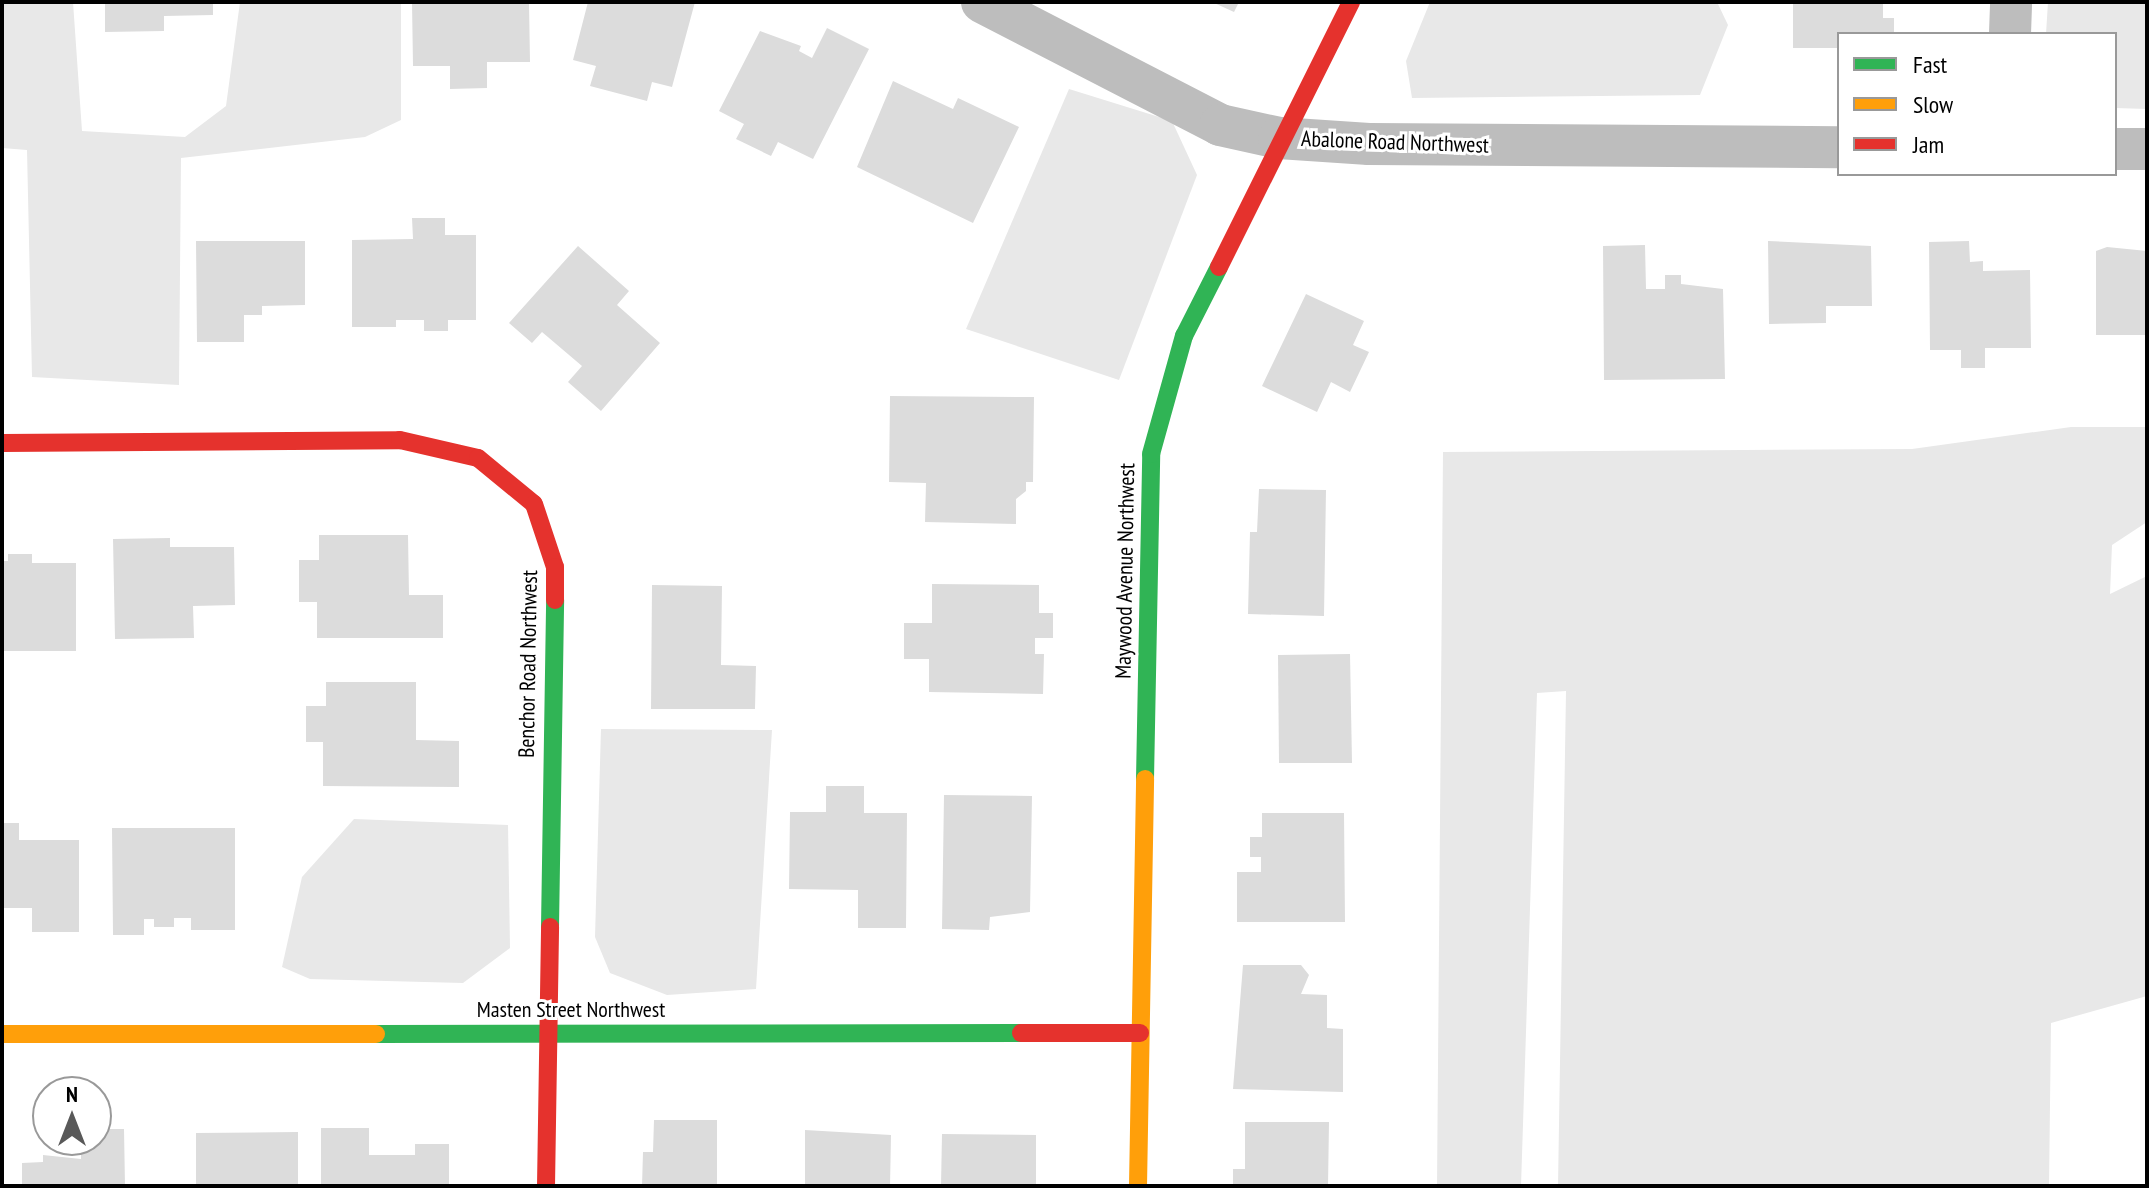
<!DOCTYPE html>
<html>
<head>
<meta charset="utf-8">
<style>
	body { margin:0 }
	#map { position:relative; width:2149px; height:1188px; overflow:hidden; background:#fff; font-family:"PT Sans Narrow",sans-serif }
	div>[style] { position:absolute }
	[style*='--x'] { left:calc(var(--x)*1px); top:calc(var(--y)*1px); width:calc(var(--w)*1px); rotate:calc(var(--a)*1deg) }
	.green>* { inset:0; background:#e8e8e8 }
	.building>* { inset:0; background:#dcdcdc }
	.street>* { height:42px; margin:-21px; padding:0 21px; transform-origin:21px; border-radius:21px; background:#bdbdbd }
	.fast>* { height:18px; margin:-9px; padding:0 9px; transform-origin:9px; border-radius:9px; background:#30b455 }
	.slow>* { height:18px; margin:-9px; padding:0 9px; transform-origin:9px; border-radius:9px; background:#ff9f0a }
	.jam>* { height:18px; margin:-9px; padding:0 9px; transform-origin:9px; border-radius:9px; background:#e5322d }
	span { translate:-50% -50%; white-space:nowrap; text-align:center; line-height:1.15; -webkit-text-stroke:6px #fff; paint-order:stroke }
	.street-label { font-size:22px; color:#000 }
	.frame { position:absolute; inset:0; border:4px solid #000; pointer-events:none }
	.legend { position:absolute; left:1837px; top:32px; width:280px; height:144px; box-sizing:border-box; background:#fff; border:2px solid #999; margin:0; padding:10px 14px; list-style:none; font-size:24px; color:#000 }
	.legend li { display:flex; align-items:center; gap:16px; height:40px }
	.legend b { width:40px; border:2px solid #999 }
	.north { position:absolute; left:32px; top:1076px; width:80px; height:80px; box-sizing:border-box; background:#fff; border:2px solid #999; border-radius:50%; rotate:0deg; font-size:22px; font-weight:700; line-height:32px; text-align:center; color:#000 }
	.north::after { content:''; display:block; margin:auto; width:28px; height:36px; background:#595959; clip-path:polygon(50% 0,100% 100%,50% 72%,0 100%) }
</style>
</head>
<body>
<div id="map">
	<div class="green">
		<i style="clip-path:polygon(2px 2px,73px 2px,82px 131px,185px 137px,226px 106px,240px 2px,401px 2px,401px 120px,365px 137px,181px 158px,179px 385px,32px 377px,27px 150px,2px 148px)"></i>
		<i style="clip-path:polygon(1430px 2px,1717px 2px,1728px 25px,1700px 95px,1412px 98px,1406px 61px)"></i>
		<i style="clip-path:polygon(2048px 2px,2147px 2px,2147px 109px,2115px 108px,2115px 34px,2046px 34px)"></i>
		<i style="clip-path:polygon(1069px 89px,1172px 121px,1197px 175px,1119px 380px,966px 329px)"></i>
		<i style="clip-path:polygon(2071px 427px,2147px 427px,2147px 522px,2112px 545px,2110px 594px,2147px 576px,2147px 996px,2051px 1023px,2049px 1186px,1558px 1186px,1566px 691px,1537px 693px,1521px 1186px,1437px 1186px,1443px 452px,1912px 449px)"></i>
		<i style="clip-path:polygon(601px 729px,772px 730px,756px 989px,667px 995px,610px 973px,595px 937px)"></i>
		<i style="clip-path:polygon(354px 819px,508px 825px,510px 948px,463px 983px,310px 979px,282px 967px,302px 877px)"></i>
	</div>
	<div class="building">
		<i style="clip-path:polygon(105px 2px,213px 2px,213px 15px,164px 16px,164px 31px,105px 32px)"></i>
		<i style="clip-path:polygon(412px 2px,529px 2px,530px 62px,487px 62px,487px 88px,450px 89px,450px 66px,413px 66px)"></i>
		<i style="clip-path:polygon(588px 2px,695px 2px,672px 87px,652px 82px,647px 101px,590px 86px,596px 66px,573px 60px)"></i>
		<i style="clip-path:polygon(1212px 2px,1239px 2px,1234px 12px)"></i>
		<i style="clip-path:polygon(1793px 2px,1883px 2px,1883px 18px,1894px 18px,1894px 34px,1839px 34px,1839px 48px,1793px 48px)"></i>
		<i style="clip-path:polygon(827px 28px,869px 49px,813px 159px,778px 142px,771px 156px,736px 139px,744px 124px,719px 111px,760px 31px,801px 46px,799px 51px,812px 58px)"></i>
		<i style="clip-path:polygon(893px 81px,953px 109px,958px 98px,1019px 127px,973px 223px,857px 167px)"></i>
		<i style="clip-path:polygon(412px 218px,445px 218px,445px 235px,476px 235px,476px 320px,448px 320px,448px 331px,424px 331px,424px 320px,396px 320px,396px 327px,352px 327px,352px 240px,413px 239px)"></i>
		<i style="clip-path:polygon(196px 241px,305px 241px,305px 305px,262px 306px,262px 315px,244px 315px,244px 342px,197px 342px)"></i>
		<i style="clip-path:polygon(1768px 241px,1871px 246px,1872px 306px,1826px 306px,1826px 323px,1769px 324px)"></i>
		<i style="clip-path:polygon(1969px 241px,1970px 262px,1983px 261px,1983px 271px,2030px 270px,2031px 348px,1985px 348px,1985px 368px,1961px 368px,1961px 350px,1930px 350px,1929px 242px)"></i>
		<i style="clip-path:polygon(1645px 245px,1646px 289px,1665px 289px,1665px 275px,1681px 275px,1681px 284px,1723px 289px,1725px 379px,1604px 380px,1603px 246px)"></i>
		<i style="clip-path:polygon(578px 246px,629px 291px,617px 305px,660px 343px,601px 411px,568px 382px,582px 366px,542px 332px,532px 343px,509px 323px)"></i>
		<i style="clip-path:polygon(2107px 247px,2147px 251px,2147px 335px,2096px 335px,2096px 251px)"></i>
		<i style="clip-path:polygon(1306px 294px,1364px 321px,1353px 345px,1369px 352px,1350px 392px,1331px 382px,1317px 412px,1262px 386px)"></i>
		<i style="clip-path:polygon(890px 396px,1034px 397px,1033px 482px,1026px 482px,1026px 491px,1016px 499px,1016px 524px,925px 522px,926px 483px,889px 482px)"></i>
		<i style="clip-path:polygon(1259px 489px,1326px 490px,1324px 616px,1248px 614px,1250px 532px,1257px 532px)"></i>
		<i style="clip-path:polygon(319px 535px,408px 535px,409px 595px,443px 595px,443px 638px,317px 638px,317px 602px,299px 602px,299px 560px,319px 560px)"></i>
		<i style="clip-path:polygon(170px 538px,170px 547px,234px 547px,235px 605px,193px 606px,194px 638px,115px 639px,113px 539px)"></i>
		<i style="clip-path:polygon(8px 554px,32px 554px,32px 563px,76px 563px,76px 651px,2px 651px,2px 561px,8px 561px)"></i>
		<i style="clip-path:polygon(932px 584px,1039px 585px,1039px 613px,1053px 613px,1053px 638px,1035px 638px,1035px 654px,1044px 654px,1043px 694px,929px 692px,929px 659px,904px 659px,904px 623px,932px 623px)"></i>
		<i style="clip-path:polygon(652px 585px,722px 586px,721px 665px,756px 666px,755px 709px,651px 709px)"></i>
		<i style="clip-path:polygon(1350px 654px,1352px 763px,1279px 763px,1278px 655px)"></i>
		<i style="clip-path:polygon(326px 682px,416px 682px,416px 740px,459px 741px,459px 787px,323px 786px,323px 742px,306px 742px,306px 706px,326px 706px)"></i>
		<i style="clip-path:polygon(826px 786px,864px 786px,864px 813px,907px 813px,906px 928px,858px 928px,858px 890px,789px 889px,790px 812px,826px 812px)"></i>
		<i style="clip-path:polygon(944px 795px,1032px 796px,1030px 912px,990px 917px,989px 930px,942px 929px)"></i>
		<i style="clip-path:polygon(1262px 813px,1344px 813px,1345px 922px,1237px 922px,1237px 872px,1261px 872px,1261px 857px,1250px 857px,1250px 837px,1262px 837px)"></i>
		<i style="clip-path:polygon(2px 823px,19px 823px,19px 840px,79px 840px,79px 932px,32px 932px,32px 908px,2px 908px)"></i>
		<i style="clip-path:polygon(112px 828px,235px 828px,235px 930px,191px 930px,191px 918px,174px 918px,174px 927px,154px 927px,154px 919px,144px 919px,144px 935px,113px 935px)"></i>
		<i style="clip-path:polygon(1243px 965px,1301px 965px,1309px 975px,1301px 994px,1327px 995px,1327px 1028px,1343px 1029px,1343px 1092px,1233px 1089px)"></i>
		<i style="clip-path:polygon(654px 1120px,717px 1120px,717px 1186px,642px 1186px,643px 1152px,653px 1152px)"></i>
		<i style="clip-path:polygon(1245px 1122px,1329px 1122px,1328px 1186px,1233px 1186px,1233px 1169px,1245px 1169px)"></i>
		<i style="clip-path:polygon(321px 1128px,369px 1128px,369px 1155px,415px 1155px,415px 1144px,449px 1144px,449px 1186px,321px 1186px)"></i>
		<i style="clip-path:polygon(96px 1129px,124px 1129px,125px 1186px,22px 1186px,22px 1163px,43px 1162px,43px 1155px,81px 1159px,81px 1140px,96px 1140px)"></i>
		<i style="clip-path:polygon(805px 1130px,891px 1135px,890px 1186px,805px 1186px)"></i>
		<i style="clip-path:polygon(298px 1132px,298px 1186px,196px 1186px,196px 1133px)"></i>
		<i style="clip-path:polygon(942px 1134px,1036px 1135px,1036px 1186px,941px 1186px)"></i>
	</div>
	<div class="street">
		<i style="--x:982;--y:2;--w:268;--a:27.3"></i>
		<i style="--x:1220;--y:125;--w:60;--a:12.4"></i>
		<i style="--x:1279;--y:138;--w:90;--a:3.8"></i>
		<i style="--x:1369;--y:144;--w:470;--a:0.4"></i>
		<i style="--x:2010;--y:34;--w:32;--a:-88"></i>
		<i style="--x:2115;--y:149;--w:32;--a:0"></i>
	</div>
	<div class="fast">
		<i style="--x:1145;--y:779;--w:325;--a:-88.9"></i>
		<i style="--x:1151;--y:454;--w:123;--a:-74.4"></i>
		<i style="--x:1184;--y:336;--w:77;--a:-63.1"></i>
		<i style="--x:550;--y:927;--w:327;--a:-89.1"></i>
		<i style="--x:376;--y:1034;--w:645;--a:-0.09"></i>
	</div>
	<div class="slow">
		<i style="--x:2;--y:1034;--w:374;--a:0"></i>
		<i style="--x:1138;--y:1186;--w:407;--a:-89"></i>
	</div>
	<div class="jam">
		<i style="--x:1219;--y:267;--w:296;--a:-63.5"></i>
		<i style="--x:2;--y:443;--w:398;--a:-0.4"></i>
		<i style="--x:400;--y:440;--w:80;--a:13"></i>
		<i style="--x:478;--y:458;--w:72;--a:39.4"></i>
		<i style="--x:534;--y:504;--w:66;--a:71.6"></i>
		<i style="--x:555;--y:567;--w:33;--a:90"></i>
		<i style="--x:1021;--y:1033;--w:119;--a:0"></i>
		<i style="--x:546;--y:1186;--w:259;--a:-89.1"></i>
	</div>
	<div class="street-label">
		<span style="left:1395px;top:142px;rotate:2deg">Abalone Road Northwest</span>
		<span style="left:1125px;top:571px;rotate:-89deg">Maywood Avenue Northwest</span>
		<span style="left:528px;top:664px;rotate:-89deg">Benchor Road Northwest</span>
		<span style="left:571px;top:1010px">Masten Street Northwest</span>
	</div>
	<div class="frame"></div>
	<ul class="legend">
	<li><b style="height:10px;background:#30b455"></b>Fast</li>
	<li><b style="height:10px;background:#ff9f0a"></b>Slow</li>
	<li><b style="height:10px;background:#e5322d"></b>Jam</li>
	</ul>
	<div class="north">N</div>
</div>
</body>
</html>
